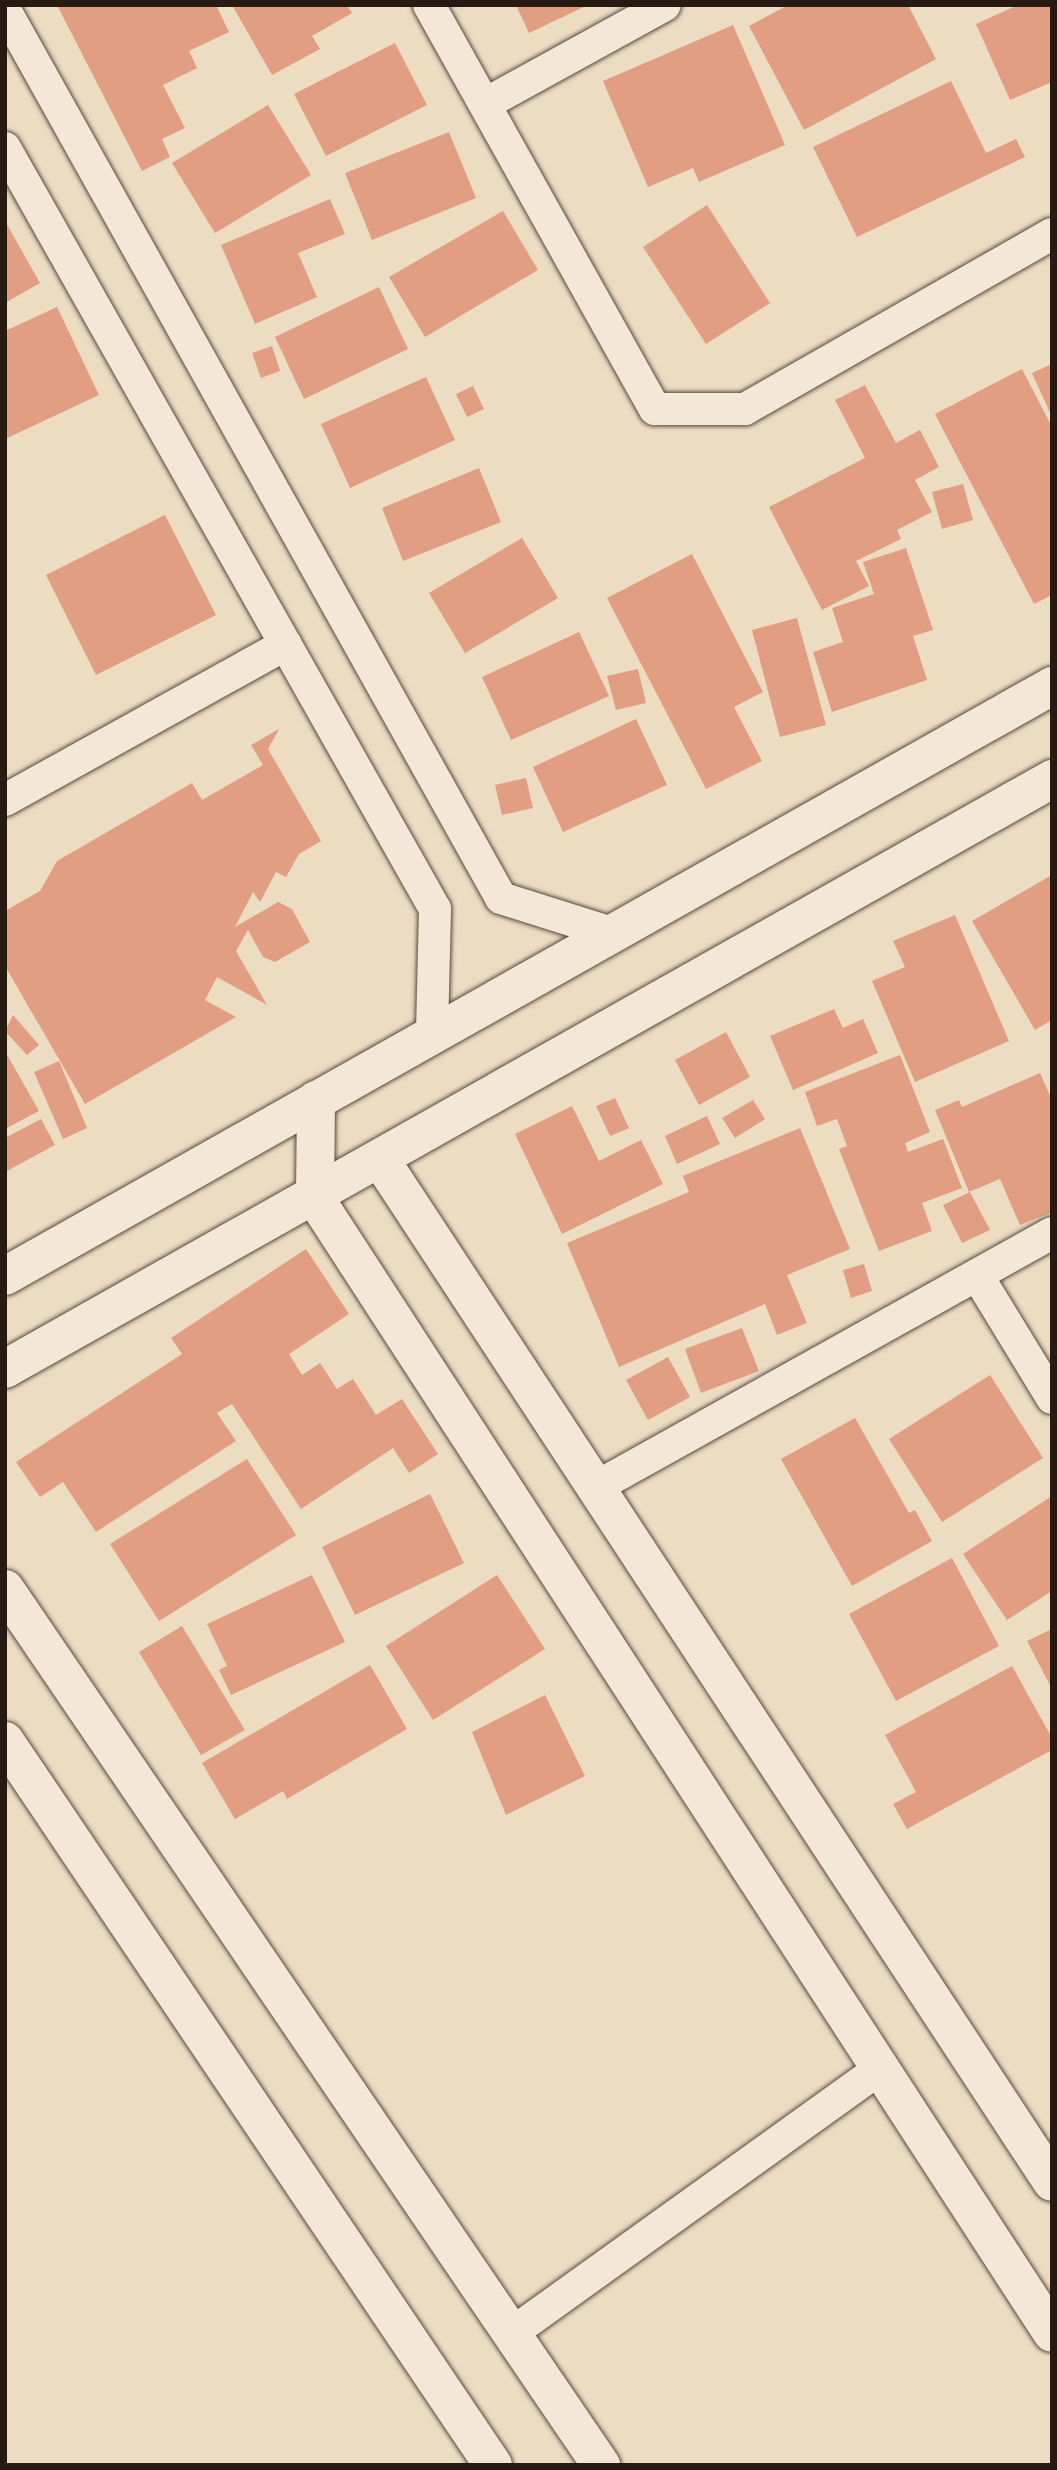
<!DOCTYPE html>
<html>
<head>
<meta charset="utf-8">
<style>
	body { margin:0 }
	#map { position:relative; width:1057px; height:2470px; overflow:hidden; background:#ecdcc2; font-family:"Gentium Book Plus",serif }
	div>[style] { position:absolute }
	[style*='--x'] { left:calc(var(--x)*1px); top:calc(var(--y)*1px); width:calc(var(--w)*1px); rotate:calc(var(--a)*1deg) }
	.building>* { inset:0; background:#e19e82 }
	.roads { filter:drop-shadow(0 0 2px #584a3e) drop-shadow(0 0 2px #584a3e) }
	.minor>* { height:32px; margin:-16px; padding:0 16px; transform-origin:16px; border-radius:16px; background:#f3e8d7 }
	.tertiary>* { height:38px; margin:-19px; padding:0 19px; transform-origin:19px; border-radius:19px; background:#f3e8d7 }
	span { translate:-50% -50%; white-space:nowrap; text-align:center; line-height:1.15; -webkit-text-stroke:7px #f3e8d7; paint-order:stroke }
	.frame { position:absolute; inset:0; border:7px solid #271a12; pointer-events:none }
</style>
</head>
<body>
<div id="map">
	<div class="building">
		<i style="clip-path:polygon(57px 5px,216px 5px,229px 32px,189px 51px,197px 68px,163px 85px,185px 128px,162px 139px,170px 157px,142px 171px)"></i>
		<i style="clip-path:polygon(232px 5px,347px 5px,352px 13px,312px 36px,320px 49px,272px 75px)"></i>
		<i style="clip-path:polygon(516px 5px,588px 5px,529px 33px)"></i>
		<i style="clip-path:polygon(788px 5px,908px 5px,936px 59px,804px 130px,749px 26px)"></i>
		<i style="clip-path:polygon(1018px 5px,1052px 5px,1052px 82px,1010px 100px,976px 24px)"></i>
		<i style="clip-path:polygon(733px 25px,785px 145px,699px 182px,693px 168px,648px 187px,603px 81px)"></i>
		<i style="clip-path:polygon(395px 43px,427px 105px,326px 156px,294px 94px)"></i>
		<i style="clip-path:polygon(951px 81px,986px 153px,1016px 139px,1025px 157px,857px 237px,813px 147px)"></i>
		<i style="clip-path:polygon(268px 105px,311px 175px,215px 233px,172px 163px)"></i>
		<i style="clip-path:polygon(449px 132px,476px 198px,372px 240px,345px 173px)"></i>
		<i style="clip-path:polygon(330px 199px,345px 234px,298px 253px,317px 297px,255px 324px,221px 245px)"></i>
		<i style="clip-path:polygon(707px 205px,770px 303px,706px 344px,643px 247px)"></i>
		<i style="clip-path:polygon(503px 211px,538px 270px,425px 337px,389px 277px)"></i>
		<i style="clip-path:polygon(5px 221px,40px 283px,5px 303px)"></i>
		<i style="clip-path:polygon(379px 287px,408px 349px,304px 399px,275px 337px)"></i>
		<i style="clip-path:polygon(57px 307px,99px 395px,5px 439px,5px 331px)"></i>
		<i style="clip-path:polygon(272px 346px,280px 371px,261px 378px,252px 353px)"></i>
		<i style="clip-path:polygon(1052px 364px,1052px 417px,1032px 373px)"></i>
		<i style="clip-path:polygon(1022px 369px,1052px 427px,1052px 595px,1034px 604px,935px 414px)"></i>
		<i style="clip-path:polygon(426px 377px,455px 440px,350px 488px,321px 424px)"></i>
		<i style="clip-path:polygon(865px 385px,896px 443px,920px 430px,939px 467px,915px 480px,932px 512px,897px 530px,901px 539px,856px 561px,869px 586px,822px 610px,769px 507px,865px 458px,835px 400px)"></i>
		<i style="clip-path:polygon(473px 386px,484px 409px,467px 417px,456px 394px)"></i>
		<i style="clip-path:polygon(479px 468px,501px 522px,403px 561px,382px 508px)"></i>
		<i style="clip-path:polygon(963px 484px,973px 520px,942px 529px,932px 492px)"></i>
		<i style="clip-path:polygon(165px 515px,216px 615px,96px 675px,46px 575px)"></i>
		<i style="clip-path:polygon(522px 538px,558px 598px,465px 653px,429px 593px)"></i>
		<i style="clip-path:polygon(906px 548px,933px 630px,913px 636px,927px 680px,832px 712px,813px 652px,843px 642px,832px 608px,874px 594px,863px 562px)"></i>
		<i style="clip-path:polygon(692px 554px,763px 692px,734px 707px,762px 761px,706px 789px,607px 598px)"></i>
		<i style="clip-path:polygon(797px 618px,826px 725px,780px 737px,752px 630px)"></i>
		<i style="clip-path:polygon(579px 632px,609px 696px,511px 740px,482px 677px)"></i>
		<i style="clip-path:polygon(638px 669px,646px 703px,616px 710px,607px 676px)"></i>
		<i style="clip-path:polygon(636px 719px,667px 785px,563px 832px,533px 767px)"></i>
		<i style="clip-path:polygon(279px 729px,268px 749px,321px 841px,299px 854px,286px 877px,276px 872px,260px 902px,253px 892px,235px 927px,278px 902px,292px 909px,310px 942px,275px 962px,263px 957px,248px 930px,236px 951px,267px 1005px,217px 977px,205px 1000px,236px 1017px,85px 1104px,5px 966px,5px 911px,40px 891px,57px 861px,192px 783px,202px 800px,263px 765px,251px 745px)"></i>
		<i style="clip-path:polygon(526px 778px,533px 808px,502px 815px,495px 785px)"></i>
		<i style="clip-path:polygon(1052px 875px,1052px 1020px,1035px 1030px,972px 921px)"></i>
		<i style="clip-path:polygon(955px 915px,1009px 1041px,915px 1082px,872px 981px,905px 967px,893px 941px)"></i>
		<i style="clip-path:polygon(834px 1009px,843px 1028px,863px 1019px,878px 1053px,793px 1090px,770px 1036px)"></i>
		<i style="clip-path:polygon(13px 1015px,39px 1045px,27px 1055px,5px 1031px)"></i>
		<i style="clip-path:polygon(726px 1032px,750px 1077px,699px 1105px,675px 1060px)"></i>
		<i style="clip-path:polygon(5px 1051px,39px 1111px,5px 1129px)"></i>
		<i style="clip-path:polygon(900px 1055px,930px 1132px,905px 1143px,908px 1152px,943px 1139px,962px 1188px,922px 1203px,932px 1231px,879px 1251px,839px 1149px,847px 1146px,837px 1119px,817px 1126px,805px 1092px)"></i>
		<i style="clip-path:polygon(59px 1061px,87px 1128px,63px 1139px,34px 1072px)"></i>
		<i style="clip-path:polygon(1040px 1073px,1052px 1100px,1052px 1212px,1020px 1225px,1000px 1179px,969px 1192px,935px 1110px,959px 1100px,962px 1107px)"></i>
		<i style="clip-path:polygon(615px 1098px,629px 1128px,610px 1136px,596px 1106px)"></i>
		<i style="clip-path:polygon(753px 1100px,765px 1119px,735px 1138px,722px 1118px)"></i>
		<i style="clip-path:polygon(572px 1106px,599px 1161px,641px 1140px,663px 1184px,562px 1234px,515px 1134px)"></i>
		<i style="clip-path:polygon(707px 1116px,720px 1144px,677px 1164px,665px 1136px)"></i>
		<i style="clip-path:polygon(41px 1119px,55px 1145px,5px 1172px,5px 1138px)"></i>
		<i style="clip-path:polygon(800px 1128px,850px 1249px,787px 1275px,807px 1323px,777px 1335px,765px 1304px,619px 1367px,567px 1243px,689px 1192px,683px 1176px)"></i>
		<i style="clip-path:polygon(970px 1192px,990px 1230px,962px 1243px,943px 1205px)"></i>
		<i style="clip-path:polygon(306px 1249px,349px 1314px,289px 1354px,302px 1375px,320px 1363px,337px 1389px,353px 1379px,376px 1415px,402px 1399px,438px 1454px,409px 1473px,393px 1448px,301px 1509px,232px 1404px,217px 1413px,236px 1441px,96px 1532px,63px 1482px,40px 1497px,16px 1462px,182px 1354px,171px 1338px)"></i>
		<i style="clip-path:polygon(864px 1264px,872px 1291px,851px 1298px,843px 1270px)"></i>
		<i style="clip-path:polygon(742px 1328px,759px 1371px,701px 1393px,685px 1349px)"></i>
		<i style="clip-path:polygon(668px 1357px,690px 1397px,648px 1420px,626px 1380px)"></i>
		<i style="clip-path:polygon(990px 1375px,1043px 1458px,942px 1522px,889px 1439px)"></i>
		<i style="clip-path:polygon(855px 1418px,909px 1513px,915px 1510px,932px 1541px,852px 1586px,781px 1459px)"></i>
		<i style="clip-path:polygon(247px 1459px,296px 1535px,159px 1621px,110px 1544px)"></i>
		<i style="clip-path:polygon(430px 1494px,464px 1563px,355px 1615px,322px 1547px)"></i>
		<i style="clip-path:polygon(1052px 1496px,1052px 1591px,1007px 1620px,963px 1554px)"></i>
		<i style="clip-path:polygon(952px 1558px,999px 1646px,896px 1701px,849px 1614px)"></i>
		<i style="clip-path:polygon(312px 1575px,345px 1642px,231px 1695px,219px 1670px,227px 1666px,207px 1624px)"></i>
		<i style="clip-path:polygon(497px 1575px,545px 1649px,433px 1720px,386px 1646px)"></i>
		<i style="clip-path:polygon(182px 1626px,245px 1730px,201px 1755px,139px 1652px)"></i>
		<i style="clip-path:polygon(1052px 1629px,1052px 1689px,1027px 1641px)"></i>
		<i style="clip-path:polygon(370px 1665px,407px 1729px,287px 1799px,283px 1791px,235px 1819px,202px 1763px)"></i>
		<i style="clip-path:polygon(1012px 1666px,1052px 1738px,1052px 1750px,907px 1829px,893px 1804px,916px 1792px,885px 1735px)"></i>
		<i style="clip-path:polygon(545px 1695px,585px 1776px,506px 1815px,472px 1732px)"></i>
	</div>
	<div class="roads">
		<div class="minor">
			<i style="--x:429;--y:5;--w:463;--a:60.8"></i>
			<i style="--x:655;--y:409;--w:90;--a:0"></i>
			<i style="--x:745;--y:409;--w:353;--a:-29.7"></i>
			<i style="--x:5;--y:10;--w:1017;--a:60.81"></i>
			<i style="--x:501;--y:898;--w:116;--a:17.5"></i>
			<i style="--x:485;--y:104;--w:205;--a:-28.8"></i>
			<i style="--x:5;--y:148;--w:874;--a:60.53"></i>
			<i style="--x:435;--y:909;--w:126;--a:91.4"></i>
			<i style="--x:5;--y:800;--w:321;--a:-29"></i>
			<i style="--x:977;--y:1275;--w:144;--a:58.6"></i>
			<i style="--x:596;--y:1487;--w:522;--a:-29.12"></i>
			<i style="--x:512;--y:2333;--w:452;--a:-35.7"></i>
		</div>
		<div class="tertiary">
			<i style="--x:316;--y:1100;--w:98;--a:90.6"></i>
			<i style="--x:315;--y:1198;--w:1353;--a:57"></i>
			<i style="--x:382;--y:1162;--w:1220;--a:56.7"></i>
			<i style="--x:5;--y:1276;--w:1202;--a:-29.4"></i>
			<i style="--x:5;--y:1369;--w:1202;--a:-29.4"></i>
			<i style="--x:5;--y:1589;--w:1060;--a:55.77"></i>
			<i style="--x:5;--y:1741;--w:873;--a:56.02"></i>
		</div>
	</div>
	<div class="frame"></div>
</div>
</body>
</html>
